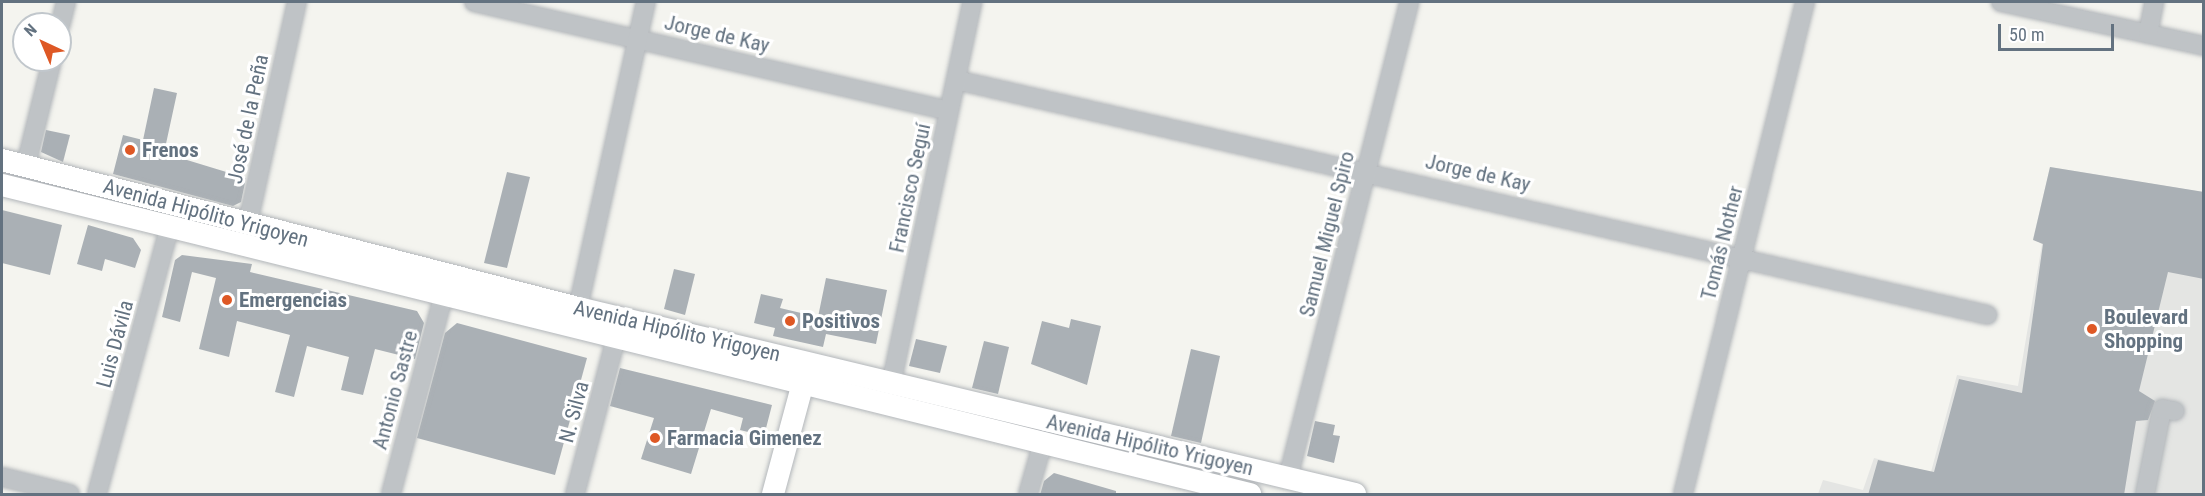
<!DOCTYPE html>
<html>
<head>
<meta charset="utf-8">
<style>
	body { margin:0 }
	#map { position:relative; width:2205px; height:496px; overflow:hidden; background:#f4f4ef; font-family:"Roboto Condensed",sans-serif }
	div>[style] { position:absolute }
	[style*='--x'] { left:calc(var(--x)*1px); top:calc(var(--y)*1px); width:calc(var(--w)*1px); rotate:calc(var(--a)*1deg) }
	.built>* { inset:0; background:#e4e5e3 }
	.building>* { inset:0; background:#aab0b5 }
	.roads { filter:drop-shadow(0 0 2px #b2b6ba) drop-shadow(0 0 2px #b2b6ba) }
	.minor>* { height:18px; margin:-9px; padding:0 9px; transform-origin:9px; border-radius:9px; background:#bfc3c6 }
	.major>* { height:22px; margin:-11px; padding:0 11px; transform-origin:11px; border-radius:11px; background:#fff }
	.dots>* { width:16px; height:16px; translate:-50% -50%; box-sizing:border-box; border:3px solid #fff; border-radius:50% }
	span { translate:-50% -50%; white-space:nowrap; text-align:center; line-height:1.15; -webkit-text-stroke:6px #fff; paint-order:stroke }
	.street-label { font-size:21px; color:#637280 }
	.poi-label { font-size:21px; color:#637280; font-weight:700 }
	.left { translate:0 -50%; text-align:left }
	.frame { position:absolute; inset:0; border:3px solid #637280; pointer-events:none }
	.north { position:absolute; left:12px; top:12px; width:60px; height:60px; box-sizing:border-box; background:#fff; border:2px solid #c1c7cc; border-radius:50%; rotate:316deg; font-size:16px; font-weight:700; line-height:24px; text-align:center; color:#637280 }
	.north::after { content:''; display:block; margin:auto; width:21px; height:27px; background:#de5825; clip-path:polygon(50% 0,100% 100%,50% 72%,0 100%) }
	.scale { position:absolute; left:1998px; top:24px; width:116px; height:27px; box-sizing:border-box; border:3px solid #637280; border-top:0; padding-left:8px; font-size:18px; line-height:21px; white-space:nowrap; color:#637280; -webkit-text-stroke:4px #fff; paint-order:stroke }
</style>
</head>
<body>
<div id="map">
	<div class="built">
		<i style="clip-path:polygon(2050px 167px,2203px 192px,2203px 494px,1818px 494px,1823px 480px,1863px 490px,1874px 458px,1931px 472px,1957px 375px,2018px 386px,2042px 244px,2033px 239px)"></i>
	</div>
	<div class="building">
		<i style="clip-path:polygon(154px 88px,177px 93px,164px 153px,246px 178px,241px 202px,233px 206px,113px 174px,123px 135px,143px 140px)"></i>
		<i style="clip-path:polygon(46px 130px,70px 135px,63px 162px,41px 152px)"></i>
		<i style="clip-path:polygon(2050px 167px,2204px 192px,2204px 279px,2168px 272px,2139px 391px,2155px 401px,2148px 420px,2136px 421px,2124px 495px,1868px 495px,1878px 460px,1934px 472px,1959px 379px,2022px 393px,2043px 244px,2033px 240px)"></i>
		<i style="clip-path:polygon(507px 172px,530px 177px,507px 268px,484px 263px)"></i>
		<i style="clip-path:polygon(2px 210px,62px 225px,50px 275px,2px 263px)"></i>
		<i style="clip-path:polygon(88px 225px,133px 238px,141px 250px,135px 268px,105px 259px,102px 271px,77px 264px)"></i>
		<i style="clip-path:polygon(182px 255px,252px 264px,250px 272px,417px 311px,424px 323px,415px 359px,375px 349px,363px 395px,341px 390px,349px 357px,307px 346px,294px 397px,275px 392px,290px 335px,237px 321px,229px 357px,199px 349px,216px 278px,192px 272px,180px 322px,162px 317px,175px 260px)"></i>
		<i style="clip-path:polygon(674px 269px,695px 274px,685px 315px,664px 309px)"></i>
		<i style="clip-path:polygon(826px 278px,887px 290px,876px 344px,826px 334px,823px 347px,773px 336px,775px 328px,754px 323px,761px 294px,783px 299px,780px 308px,818px 317px)"></i>
		<i style="clip-path:polygon(1071px 319px,1101px 326px,1087px 385px,1031px 364px,1042px 321px,1069px 328px)"></i>
		<i style="clip-path:polygon(457px 323px,587px 358px,555px 475px,417px 438px,445px 333px)"></i>
		<i style="clip-path:polygon(916px 339px,947px 346px,940px 373px,909px 366px)"></i>
		<i style="clip-path:polygon(984px 341px,1009px 347px,998px 394px,972px 388px)"></i>
		<i style="clip-path:polygon(1191px 349px,1220px 356px,1201px 443px,1171px 436px)"></i>
		<i style="clip-path:polygon(620px 368px,772px 405px,764px 436px,740px 430px,743px 418px,711px 409px,691px 474px,641px 459px,654px 418px,610px 406px)"></i>
		<i style="clip-path:polygon(1315px 421px,1335px 425px,1333px 435px,1340px 436px,1334px 463px,1307px 456px)"></i>
		<i style="clip-path:polygon(1054px 473px,1116px 491px,1116px 495px,1040px 495px,1044px 481px)"></i>
	</div>
	<div class="roads">
		<div class="minor">
			<i style="--x:474;--y:2;--w:487;--a:12.9"></i>
			<i style="--x:2001;--y:2;--w:208;--a:12.2"></i>
			<i style="--x:60;--y:26;--w:25;--a:-76"></i>
			<i style="--x:2148;--y:34;--w:33;--a:-79"></i>
			<i style="--x:956;--y:80;--w:1058;--a:12.83"></i>
			<i style="--x:26;--y:165;--w:108;--a:-76.1"></i>
			<i style="--x:245;--y:236;--w:240;--a:-77.5"></i>
			<i style="--x:578;--y:308;--w:313;--a:-77.5"></i>
			<i style="--x:889;--y:394;--w:401;--a:-78"></i>
			<i style="--x:2;--y:477;--w:70;--a:14"></i>
			<i style="--x:1288;--y:478;--w:491;--a:-75.7"></i>
			<i style="--x:97;--y:494;--w:289;--a:-74.8"></i>
			<i style="--x:391;--y:494;--w:204;--a:-75.2"></i>
			<i style="--x:575;--y:494;--w:158;--a:-75.3"></i>
			<i style="--x:1028;--y:494;--w:54;--a:-73.9"></i>
			<i style="--x:1683;--y:494;--w:507;--a:-76.07"></i>
			<i style="--x:2145;--y:494;--w:87;--a:-78.7"></i>
			<i style="--x:2162;--y:409;--w:13;--a:9"></i>
		</div>
		<div class="major">
			<i style="--x:2;--y:160;--w:595;--a:14.41"></i>
			<i style="--x:578;--y:308;--w:799;--a:13.46"></i>
			<i style="--x:2;--y:185;--w:1286;--a:13.91"></i>
			<i style="--x:773;--y:494;--w:126;--a:-74.9"></i>
		</div>
	</div>
	<div class="dots">
		<i style="left:130px;top:150px;background:#de5825"></i>
		<i style="left:227px;top:300px;background:#de5825"></i>
		<i style="left:790px;top:321px;background:#de5825"></i>
		<i style="left:2092px;top:329px;background:#de5825"></i>
		<i style="left:655px;top:438px;background:#de5825"></i>
	</div>
	<div class="street-label">
		<span style="left:717px;top:34px;rotate:13deg">Jorge de Kay</span>
		<span style="left:248px;top:119px;rotate:-78deg">José de la Peña</span>
		<span style="left:1478px;top:173px;rotate:13deg">Jorge de Kay</span>
		<span style="left:910px;top:188px;rotate:-78deg">Francisco Seguí</span>
		<span style="left:206px;top:213px;rotate:15deg">Avenida Hipólito Yrigoyen</span>
		<span style="left:1327px;top:234px;rotate:-76deg">Samuel Miguel Spiro</span>
		<span style="left:1722px;top:243px;rotate:-76deg">Tomás Nother</span>
		<span style="left:677px;top:331px;rotate:13deg">Avenida Hipólito Yrigoyen</span>
		<span style="left:115px;top:344px;rotate:-75deg">Luis Dávila</span>
		<span style="left:395px;top:390px;rotate:-75deg">Antonio Sastre</span>
		<span style="left:574px;top:412px;rotate:-75deg">N. Silva</span>
		<span style="left:1150px;top:445px;rotate:13deg">Avenida Hipólito Yrigoyen</span>
	</div>
	<div class="poi-label">
		<span class="left" style="left:142px;top:150px">Frenos</span>
		<span class="left" style="left:239px;top:300px">Emergencias</span>
		<span class="left" style="left:2104px;top:329px">Boulevard<br>Shopping</span>
		<span class="left" style="left:802px;top:321px">Positivos</span>
		<span class="left" style="left:667px;top:438px">Farmacia Gimenez</span>
	</div>
	<div class="frame"></div>
	<div class="north">N</div>
	<div class="scale">50 m</div>
</div>
</body>
</html>
